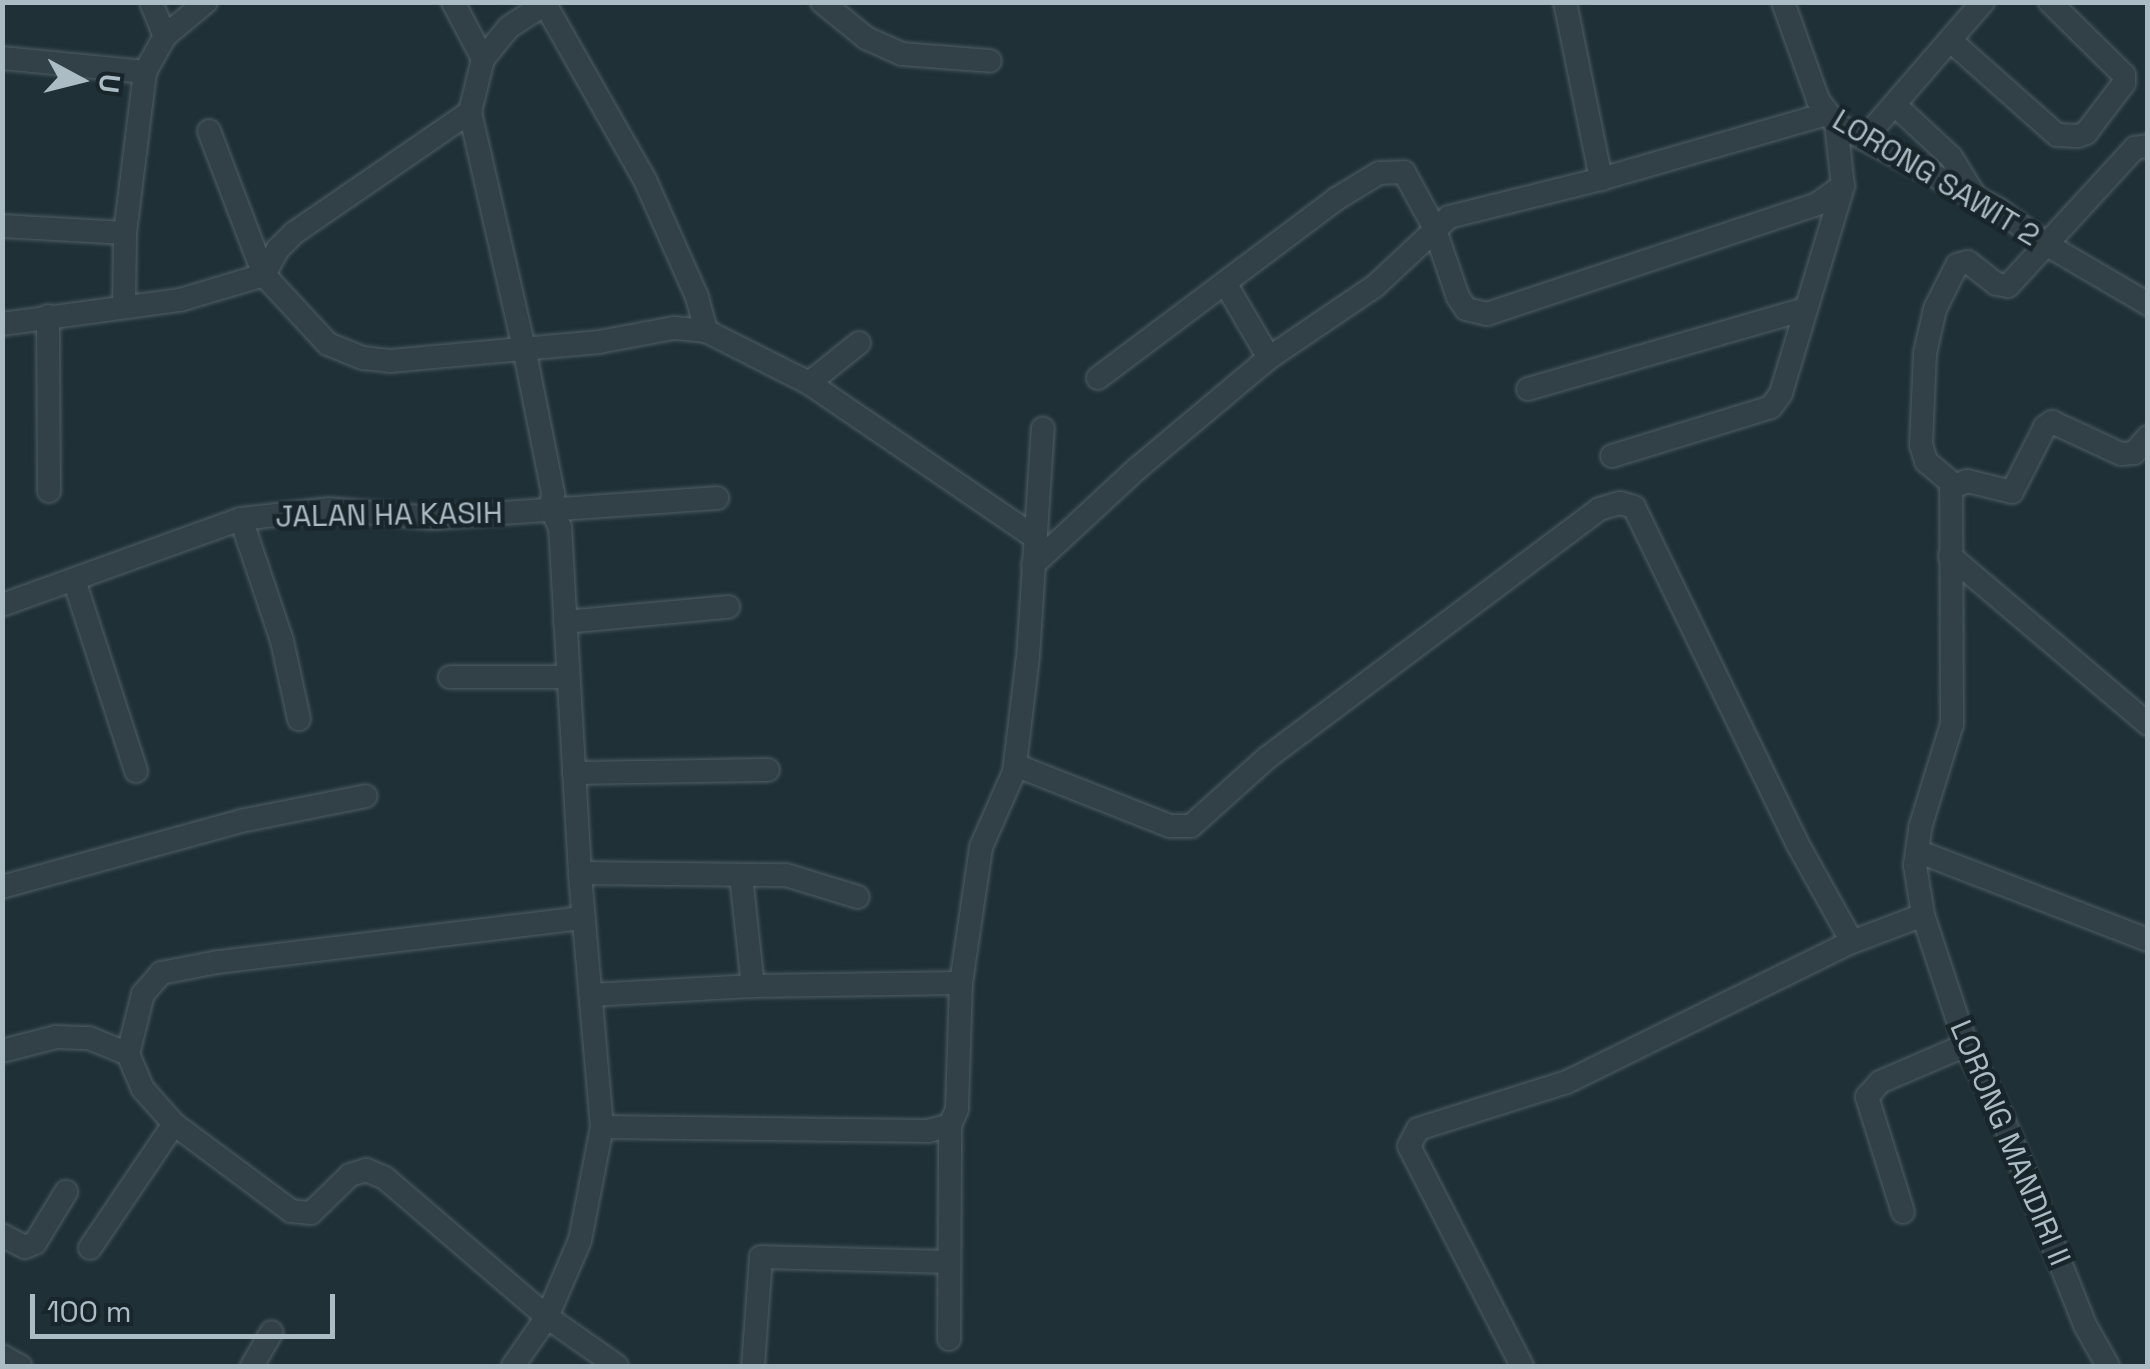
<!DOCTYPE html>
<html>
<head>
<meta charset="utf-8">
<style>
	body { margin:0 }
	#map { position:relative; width:2150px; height:1369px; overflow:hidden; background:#1f3037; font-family:"Space Grotesk",sans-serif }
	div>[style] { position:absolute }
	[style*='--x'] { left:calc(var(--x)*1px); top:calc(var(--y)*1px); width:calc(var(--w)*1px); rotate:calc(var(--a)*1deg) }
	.roads { filter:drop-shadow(0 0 2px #505e65) drop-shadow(0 0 2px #505e65) }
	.minor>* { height:22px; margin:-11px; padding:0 11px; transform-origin:11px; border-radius:11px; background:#324147 }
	span { translate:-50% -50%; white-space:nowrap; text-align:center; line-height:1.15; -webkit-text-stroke:9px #18252b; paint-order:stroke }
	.street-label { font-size:30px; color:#acbcc4 }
	.frame { position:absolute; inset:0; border:5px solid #acbcc4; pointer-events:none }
	.north { position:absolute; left:30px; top:30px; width:100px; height:100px; -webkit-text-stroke:8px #18252b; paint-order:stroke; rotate:97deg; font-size:28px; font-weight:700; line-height:40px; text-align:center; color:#acbcc4 }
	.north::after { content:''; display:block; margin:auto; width:35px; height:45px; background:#acbcc4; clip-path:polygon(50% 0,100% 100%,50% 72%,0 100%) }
	.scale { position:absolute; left:30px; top:1294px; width:305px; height:45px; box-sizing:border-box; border:5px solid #acbcc4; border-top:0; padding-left:12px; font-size:30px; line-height:35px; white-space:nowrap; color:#acbcc4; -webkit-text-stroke:8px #18252b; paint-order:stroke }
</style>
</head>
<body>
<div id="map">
	<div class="roads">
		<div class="minor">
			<i style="--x:151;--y:2;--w:37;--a:68"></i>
			<i style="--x:453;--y:2;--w:64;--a:62.2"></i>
			<i style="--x:822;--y:2;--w:57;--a:39.3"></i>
			<i style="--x:866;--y:38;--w:39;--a:24"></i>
			<i style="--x:902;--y:54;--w:88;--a:4.5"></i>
			<i style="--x:1565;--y:2;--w:181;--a:78.5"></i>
			<i style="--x:1783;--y:2;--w:104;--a:70.3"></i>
			<i style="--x:1818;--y:100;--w:30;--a:53"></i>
			<i style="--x:1836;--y:124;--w:183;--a:27.7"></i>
			<i style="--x:1998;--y:209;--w:57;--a:36.5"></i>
			<i style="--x:2044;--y:243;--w:121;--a:30.4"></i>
			<i style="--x:545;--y:4;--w:202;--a:60.4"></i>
			<i style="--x:645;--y:180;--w:128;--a:66"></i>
			<i style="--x:697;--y:297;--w:35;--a:75"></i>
			<i style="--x:1951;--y:41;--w:142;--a:41.6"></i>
			<i style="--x:2057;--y:135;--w:21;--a:3"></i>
			<i style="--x:2078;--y:136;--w:9;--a:-21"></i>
			<i style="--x:2086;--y:133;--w:63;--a:-52.8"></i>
			<i style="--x:2124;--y:83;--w:8;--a:-90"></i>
			<i style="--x:2124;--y:75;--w:104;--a:-135.4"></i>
			<i style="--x:2;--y:58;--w:144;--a:5.6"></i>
			<i style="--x:1895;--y:105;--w:76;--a:42.9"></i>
			<i style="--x:1951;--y:157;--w:46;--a:58.4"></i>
			<i style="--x:209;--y:131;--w:154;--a:69.1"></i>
			<i style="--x:264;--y:275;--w:94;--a:47.2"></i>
			<i style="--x:328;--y:344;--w:38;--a:22"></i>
			<i style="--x:363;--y:358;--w:27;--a:6"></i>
			<i style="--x:390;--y:361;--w:210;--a:-5.2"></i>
			<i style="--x:599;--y:342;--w:76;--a:-10.6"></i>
			<i style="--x:674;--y:328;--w:32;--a:5"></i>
			<i style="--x:706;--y:331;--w:115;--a:26.8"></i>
			<i style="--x:809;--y:383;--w:64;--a:-38.7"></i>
			<i style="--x:1865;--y:138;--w:180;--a:-49.1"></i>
			<i style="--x:2;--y:226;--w:123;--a:3.3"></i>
			<i style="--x:1225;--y:283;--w:87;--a:59.6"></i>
			<i style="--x:124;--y:307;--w:74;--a:-89.2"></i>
			<i style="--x:125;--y:233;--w:162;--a:-82.9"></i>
			<i style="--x:145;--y:72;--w:41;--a:-60.9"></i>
			<i style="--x:165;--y:36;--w:53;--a:-39.7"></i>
			<i style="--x:48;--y:316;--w:175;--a:89.7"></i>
			<i style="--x:2;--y:324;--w:180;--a:-7.7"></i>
			<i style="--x:180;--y:300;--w:88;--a:-16.6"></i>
			<i style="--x:264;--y:275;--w:30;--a:-62"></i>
			<i style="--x:278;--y:249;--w:23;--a:-45"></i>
			<i style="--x:294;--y:233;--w:214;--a:-34.5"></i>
			<i style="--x:1098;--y:378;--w:298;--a:-36.9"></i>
			<i style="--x:1336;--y:199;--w:50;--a:-31.2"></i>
			<i style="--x:1379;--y:173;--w:25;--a:-2"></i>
			<i style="--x:1404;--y:172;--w:63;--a:61.4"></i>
			<i style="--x:1434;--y:227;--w:74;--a:71.1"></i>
			<i style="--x:1458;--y:297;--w:14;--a:56"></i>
			<i style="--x:1466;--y:309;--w:22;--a:13"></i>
			<i style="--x:1487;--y:314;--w:348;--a:-18.4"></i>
			<i style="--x:1817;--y:204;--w:32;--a:-35"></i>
			<i style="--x:1843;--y:186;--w:62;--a:-96.4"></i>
			<i style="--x:809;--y:383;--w:273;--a:34.3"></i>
			<i style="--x:1528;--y:389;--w:289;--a:-16.1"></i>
			<i style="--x:1612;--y:456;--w:166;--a:-17.1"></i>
			<i style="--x:1771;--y:407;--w:17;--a:-54"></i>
			<i style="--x:1781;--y:393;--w:216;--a:-73.3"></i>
			<i style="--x:1953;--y:484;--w:35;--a:-140"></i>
			<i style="--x:1926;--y:461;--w:17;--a:-107"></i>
			<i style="--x:1921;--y:445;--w:92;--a:-87.5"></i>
			<i style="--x:1925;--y:353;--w:45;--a:-77.2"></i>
			<i style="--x:1935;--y:309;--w:49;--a:-63.4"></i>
			<i style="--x:1957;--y:265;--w:11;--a:-15"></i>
			<i style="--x:1968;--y:262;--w:36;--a:38"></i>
			<i style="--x:1996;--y:284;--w:12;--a:9"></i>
			<i style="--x:2008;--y:286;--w:188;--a:-47.4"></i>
			<i style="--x:2135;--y:148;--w:13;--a:-9"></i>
			<i style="--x:241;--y:519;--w:129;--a:71.4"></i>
			<i style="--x:282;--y:641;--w:80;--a:77.7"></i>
			<i style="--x:1950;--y:556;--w:260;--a:40.3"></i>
			<i style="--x:1033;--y:565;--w:144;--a:-42.8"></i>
			<i style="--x:1139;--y:467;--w:170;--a:-40"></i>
			<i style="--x:1269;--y:358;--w:128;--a:-34.2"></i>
			<i style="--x:1375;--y:286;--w:101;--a:-43"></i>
			<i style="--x:1449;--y:217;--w:157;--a:-14"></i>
			<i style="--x:1601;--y:179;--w:234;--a:-16.1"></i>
			<i style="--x:74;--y:580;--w:201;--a:72"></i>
			<i style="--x:2;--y:605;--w:254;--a:-19.8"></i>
			<i style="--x:241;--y:519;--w:89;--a:-6.5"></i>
			<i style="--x:329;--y:509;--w:103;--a:5"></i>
			<i style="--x:432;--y:518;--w:286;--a:-4"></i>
			<i style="--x:565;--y:622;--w:164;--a:-5.3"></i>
			<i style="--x:450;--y:677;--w:118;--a:0"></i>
			<i style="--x:1015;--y:765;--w:167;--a:21.5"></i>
			<i style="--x:1170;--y:826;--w:21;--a:0"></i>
			<i style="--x:1191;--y:826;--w:103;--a:-41.9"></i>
			<i style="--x:1268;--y:757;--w:414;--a:-36.8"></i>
			<i style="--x:1599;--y:509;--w:22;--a:-16"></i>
			<i style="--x:1620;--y:503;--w:15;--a:16"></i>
			<i style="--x:1634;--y:507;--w:373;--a:64.1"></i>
			<i style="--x:1797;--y:843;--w:113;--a:60.9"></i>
			<i style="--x:574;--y:773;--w:194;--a:-0.9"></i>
			<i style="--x:1917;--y:851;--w:248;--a:21.1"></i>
			<i style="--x:580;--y:873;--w:206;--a:0.6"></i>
			<i style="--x:786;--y:875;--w:75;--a:17"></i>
			<i style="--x:741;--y:876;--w:111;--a:83.8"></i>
			<i style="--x:2;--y:887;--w:248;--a:-15.4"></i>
			<i style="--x:241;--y:821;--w:127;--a:-11.3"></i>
			<i style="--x:591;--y:995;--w:162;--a:-3.2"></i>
			<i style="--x:753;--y:986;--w:208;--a:-0.8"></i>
			<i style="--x:2;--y:1051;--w:56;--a:-14.5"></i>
			<i style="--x:56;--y:1037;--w:33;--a:2"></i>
			<i style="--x:89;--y:1038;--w:42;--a:22.3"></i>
			<i style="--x:128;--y:1054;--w:38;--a:67"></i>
			<i style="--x:143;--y:1089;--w:47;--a:48.5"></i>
			<i style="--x:174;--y:1124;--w:146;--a:36.6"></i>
			<i style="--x:291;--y:1211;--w:20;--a:6"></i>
			<i style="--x:311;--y:1213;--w:54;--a:-44.3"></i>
			<i style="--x:350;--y:1175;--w:17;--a:-17"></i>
			<i style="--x:366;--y:1170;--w:21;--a:23"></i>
			<i style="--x:385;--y:1178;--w:213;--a:40.6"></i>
			<i style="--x:547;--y:1317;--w:85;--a:35"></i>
			<i style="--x:128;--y:1054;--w:62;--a:-76"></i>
			<i style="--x:143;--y:994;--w:28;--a:-49"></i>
			<i style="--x:161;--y:973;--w:58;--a:-10.9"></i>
			<i style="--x:218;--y:962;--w:368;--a:-6.9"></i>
			<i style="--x:602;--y:1127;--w:326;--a:0.7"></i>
			<i style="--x:928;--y:1131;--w:23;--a:-15"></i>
			<i style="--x:950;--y:1125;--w:17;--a:-66"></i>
			<i style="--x:957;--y:1109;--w:126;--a:-88.2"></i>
			<i style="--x:961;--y:983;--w:137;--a:-81.6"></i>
			<i style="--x:981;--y:847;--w:82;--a:-66.3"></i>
			<i style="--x:1014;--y:772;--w:116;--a:-83.1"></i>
			<i style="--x:1028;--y:657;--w:229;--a:-86.3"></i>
			<i style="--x:1903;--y:1212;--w:121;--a:-107.4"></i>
			<i style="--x:1867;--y:1097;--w:20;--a:-49"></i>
			<i style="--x:1880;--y:1082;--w:94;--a:-23.3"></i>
			<i style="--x:2;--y:1235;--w:26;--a:28"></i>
			<i style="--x:25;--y:1247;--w:11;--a:-22"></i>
			<i style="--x:35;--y:1243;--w:60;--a:-58.7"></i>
			<i style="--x:90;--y:1248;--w:150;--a:-55.9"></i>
			<i style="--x:949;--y:1339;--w:214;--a:-89.7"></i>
			<i style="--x:2;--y:1356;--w:21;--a:29"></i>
			<i style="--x:252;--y:1366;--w:39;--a:-60"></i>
			<i style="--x:513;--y:1366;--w:60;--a:-55.2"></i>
			<i style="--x:547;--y:1317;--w:84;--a:-66.8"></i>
			<i style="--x:580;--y:1240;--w:115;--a:-79"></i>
			<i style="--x:602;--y:1127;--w:255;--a:-95"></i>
			<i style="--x:580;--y:873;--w:346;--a:-93.3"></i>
			<i style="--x:560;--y:528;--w:22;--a:-114"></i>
			<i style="--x:551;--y:508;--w:15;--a:-82"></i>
			<i style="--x:553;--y:493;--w:148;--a:-101.3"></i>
			<i style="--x:524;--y:348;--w:242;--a:-102.9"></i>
			<i style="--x:470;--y:112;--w:55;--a:-76.2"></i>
			<i style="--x:483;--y:59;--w:41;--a:-50.9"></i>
			<i style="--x:509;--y:27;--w:46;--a:-32.7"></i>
			<i style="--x:753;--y:1366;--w:109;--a:-85.8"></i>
			<i style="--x:761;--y:1257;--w:187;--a:1.5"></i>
			<i style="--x:1522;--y:1366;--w:247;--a:-117.2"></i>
			<i style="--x:1409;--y:1146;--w:19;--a:-62"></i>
			<i style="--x:1418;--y:1129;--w:156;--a:-17.5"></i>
			<i style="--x:1567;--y:1082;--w:318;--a:-26.2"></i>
			<i style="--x:1852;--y:942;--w:76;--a:-20.8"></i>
			<i style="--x:2108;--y:1366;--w:47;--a:-119.3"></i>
			<i style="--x:2085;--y:1325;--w:214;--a:-111.7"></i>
			<i style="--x:2006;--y:1126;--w:90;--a:-116.3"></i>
			<i style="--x:1966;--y:1045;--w:137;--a:-108.3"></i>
			<i style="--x:1923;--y:915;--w:51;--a:-99.1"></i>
			<i style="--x:1915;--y:865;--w:37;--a:-82"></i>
			<i style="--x:1920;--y:828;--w:109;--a:-72.9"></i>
			<i style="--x:1952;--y:724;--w:236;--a:-90.2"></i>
			<i style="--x:1951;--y:488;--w:17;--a:-24"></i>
			<i style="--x:1967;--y:481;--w:46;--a:13.7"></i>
			<i style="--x:2012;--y:492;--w:73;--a:-63.1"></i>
			<i style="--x:2045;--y:427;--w:9;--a:-36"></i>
			<i style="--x:2052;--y:422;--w:76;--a:24.9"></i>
			<i style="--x:2121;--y:454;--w:13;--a:-4"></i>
			<i style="--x:2134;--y:453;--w:21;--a:-49"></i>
		</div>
	</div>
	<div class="street-label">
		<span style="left:1936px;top:178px;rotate:31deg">LORONG SAWIT 2</span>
		<span style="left:389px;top:515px;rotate:-1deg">JALAN HA KASIH</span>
		<span style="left:2010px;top:1143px;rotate:67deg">LORONG MANDIRI II</span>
	</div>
	<div class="frame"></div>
	<div class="north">U</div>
	<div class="scale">100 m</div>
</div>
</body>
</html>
